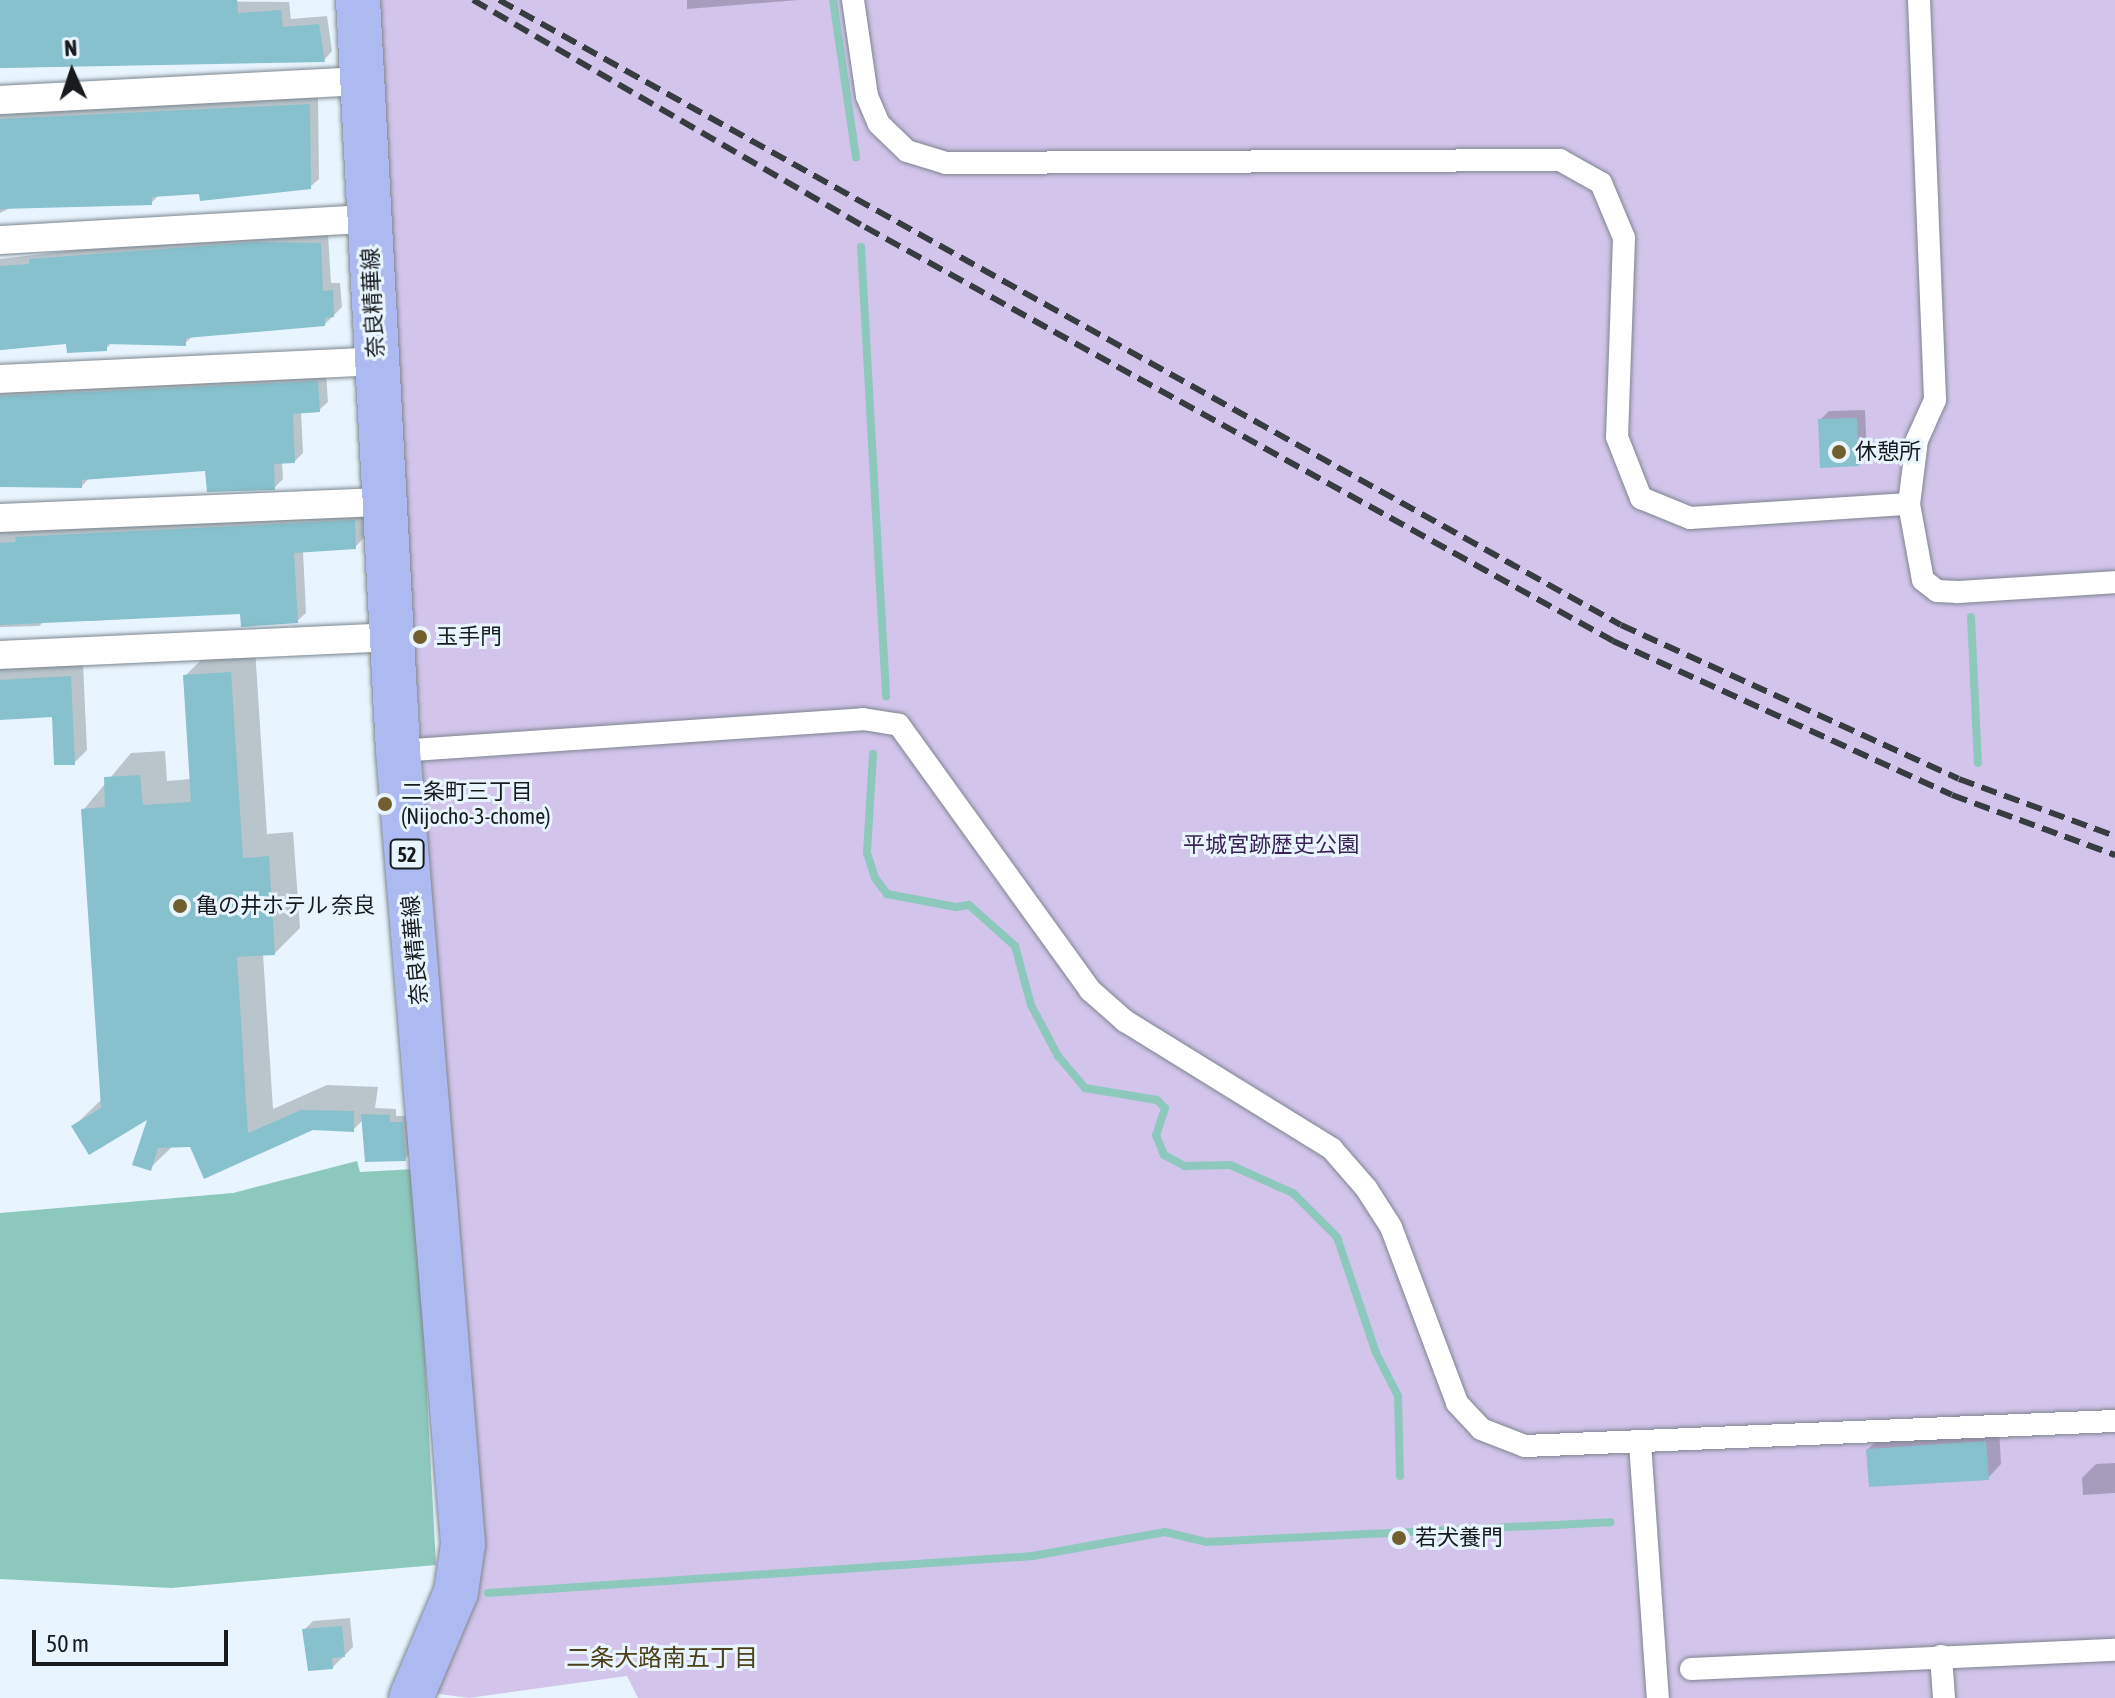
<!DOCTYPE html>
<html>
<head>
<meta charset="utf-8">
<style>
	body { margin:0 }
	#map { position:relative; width:2115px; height:1698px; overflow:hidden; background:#e9f5fe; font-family:"Asap Condensed","Noto Sans JP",sans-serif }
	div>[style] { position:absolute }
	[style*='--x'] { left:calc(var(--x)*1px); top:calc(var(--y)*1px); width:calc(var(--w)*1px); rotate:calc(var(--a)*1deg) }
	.green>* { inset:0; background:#d3c4eb }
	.water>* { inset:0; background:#8dc8bd }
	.shadow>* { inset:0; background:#0003 }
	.stream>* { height:8px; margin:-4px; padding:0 4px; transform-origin:4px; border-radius:4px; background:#8dc8bd }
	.building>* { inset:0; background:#87c1cd }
	.roads { filter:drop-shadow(0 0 2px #7c868f) drop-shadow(0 0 2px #7c868f) }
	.pedestrian>* { height:22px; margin:-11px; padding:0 11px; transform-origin:11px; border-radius:11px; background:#fff }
	.minor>* { height:28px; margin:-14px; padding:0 14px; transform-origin:14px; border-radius:14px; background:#fff }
	.primary>* { height:44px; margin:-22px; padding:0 22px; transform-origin:22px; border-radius:22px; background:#adbaf2 }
	.rail>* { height:6px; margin-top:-3px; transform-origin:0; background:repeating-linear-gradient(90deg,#363c40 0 16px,transparent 0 24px) }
	.dots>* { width:22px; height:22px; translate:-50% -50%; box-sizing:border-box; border:4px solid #e9f5fe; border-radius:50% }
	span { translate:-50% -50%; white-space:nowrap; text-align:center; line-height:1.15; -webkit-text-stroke:6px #e9f5fe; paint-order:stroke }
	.shield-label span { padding:2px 6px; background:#e9f5fe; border:2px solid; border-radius:6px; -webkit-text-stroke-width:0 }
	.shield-label { font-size:20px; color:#171b1e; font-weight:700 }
	.street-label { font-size:22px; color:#171b1e }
	.poi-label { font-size:22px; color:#171b1e }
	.left { translate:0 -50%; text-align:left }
	.park-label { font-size:22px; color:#3b2358 }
	.neighbourhood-label { font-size:24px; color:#4e4018 }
	.north { position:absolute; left:32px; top:32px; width:80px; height:80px; -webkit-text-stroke:6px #e9f5fe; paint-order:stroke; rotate:357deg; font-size:22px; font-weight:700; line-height:32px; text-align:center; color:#171b1e }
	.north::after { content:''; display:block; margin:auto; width:28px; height:36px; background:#171b1e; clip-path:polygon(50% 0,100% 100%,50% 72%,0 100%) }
	.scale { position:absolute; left:32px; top:1630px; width:196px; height:36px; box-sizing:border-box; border:4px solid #171b1e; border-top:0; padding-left:10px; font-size:24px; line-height:28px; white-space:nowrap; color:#171b1e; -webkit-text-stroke:6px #e9f5fe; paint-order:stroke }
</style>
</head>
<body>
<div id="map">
	<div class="green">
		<i style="clip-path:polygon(371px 0,2115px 0,2115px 1698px,638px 1698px,627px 1676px,469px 1698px,432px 1693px,468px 1576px,427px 837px)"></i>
	</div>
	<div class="water">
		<i style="clip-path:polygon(357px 1161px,360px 1172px,415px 1169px,436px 1565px,171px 1588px,0 1579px,0 1213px,233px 1193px)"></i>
	</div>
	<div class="shadow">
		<i style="clip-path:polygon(0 0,289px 2px,291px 19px,327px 16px,332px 51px,324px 60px,0 68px)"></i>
		<i style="clip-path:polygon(687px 0,799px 0,687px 9px)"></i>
		<i style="clip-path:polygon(318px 96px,319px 179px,310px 187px,160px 194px,151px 203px,14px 206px,0 213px,0 110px)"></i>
		<i style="clip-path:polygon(328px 235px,331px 283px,340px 283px,342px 307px,324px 325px,193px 336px,185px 343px,112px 342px,106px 349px,68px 342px,0 350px,0 259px,153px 241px)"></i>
		<i style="clip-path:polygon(326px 373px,328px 402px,319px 410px,301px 412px,303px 453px,295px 461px,282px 462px,283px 479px,274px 488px,207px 468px,90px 477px,82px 486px,0 486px,0 387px)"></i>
		<i style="clip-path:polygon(1865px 410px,1867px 456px,1858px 464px,1820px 420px,1829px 411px)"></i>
		<i style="clip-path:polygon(363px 512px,364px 538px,355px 547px,303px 551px,306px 613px,297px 621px,241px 612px,89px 621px,89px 615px,49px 617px,39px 626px,0 627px,0 529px)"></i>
		<i style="clip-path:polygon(255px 648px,267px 834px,293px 832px,300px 928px,275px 953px,263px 954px,273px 1109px,327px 1085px,378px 1087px,375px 1108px,396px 1109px,396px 1116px,409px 1116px,411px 1152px,405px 1159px,363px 1120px,353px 1130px,312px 1128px,173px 1146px,150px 1168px,151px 1115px,74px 1126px,102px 1099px,84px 809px,131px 753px,165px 751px,167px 781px,191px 779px,185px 676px,210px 651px)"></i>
		<i style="clip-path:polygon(83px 664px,87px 750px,74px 763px,54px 715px,0 718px,0 668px)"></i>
		<i style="clip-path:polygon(1999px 1428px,2001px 1464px,1988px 1478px,1868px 1449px,1882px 1436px)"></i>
		<i style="clip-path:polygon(2115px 1463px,2115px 1493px,2083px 1495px,2082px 1478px,2096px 1464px)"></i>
		<i style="clip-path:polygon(350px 1618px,353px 1647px,332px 1668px,305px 1629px,313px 1621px)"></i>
	</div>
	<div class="stream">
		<i style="--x:833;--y:0;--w:159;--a:81.7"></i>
		<i style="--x:861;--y:247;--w:450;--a:86.8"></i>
		<i style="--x:1971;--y:617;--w:146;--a:87.3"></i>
		<i style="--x:873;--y:754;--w:99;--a:93.5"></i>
		<i style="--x:867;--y:853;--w:26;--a:72"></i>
		<i style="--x:875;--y:878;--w:20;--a:53"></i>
		<i style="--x:887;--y:894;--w:70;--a:10.7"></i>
		<i style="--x:956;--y:907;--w:13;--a:-9"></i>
		<i style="--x:969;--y:905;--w:62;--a:41.7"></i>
		<i style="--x:1015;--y:946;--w:61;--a:74.8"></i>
		<i style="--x:1031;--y:1005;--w:58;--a:62.1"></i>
		<i style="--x:1058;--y:1056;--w:42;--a:49.8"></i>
		<i style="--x:1085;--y:1088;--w:73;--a:9.5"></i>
		<i style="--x:1157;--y:1100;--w:11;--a:45"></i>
		<i style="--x:1165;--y:1108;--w:28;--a:108"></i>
		<i style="--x:1156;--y:1135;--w:22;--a:68"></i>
		<i style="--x:1164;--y:1155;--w:24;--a:28"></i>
		<i style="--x:1185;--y:1166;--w:45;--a:-1.3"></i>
		<i style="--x:1230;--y:1165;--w:69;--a:24"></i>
		<i style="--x:1293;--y:1193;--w:62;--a:45"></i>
		<i style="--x:1337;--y:1237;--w:122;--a:71.4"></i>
		<i style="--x:1376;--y:1353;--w:48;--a:62.9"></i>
		<i style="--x:1398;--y:1396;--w:80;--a:88.6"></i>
		<i style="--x:488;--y:1593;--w:546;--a:-3.88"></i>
		<i style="--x:1033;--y:1556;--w:134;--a:-10.3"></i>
		<i style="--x:1165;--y:1532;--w:42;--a:13.7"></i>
		<i style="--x:1206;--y:1542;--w:405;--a:-2.8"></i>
	</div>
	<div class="building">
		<i style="clip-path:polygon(0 0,237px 0,238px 13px,281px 10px,283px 27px,319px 24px,325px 62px,0 68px)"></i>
		<i style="clip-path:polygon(310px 104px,311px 189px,200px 201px,199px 194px,152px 197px,152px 205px,0 209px,0 119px)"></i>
		<i style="clip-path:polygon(256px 242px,321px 243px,323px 291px,333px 290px,334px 317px,325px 318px,325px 326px,186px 338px,186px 346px,107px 344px,107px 351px,67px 353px,66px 344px,0 350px,0 266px,29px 264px,29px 259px)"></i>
		<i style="clip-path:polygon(318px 381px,320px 412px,293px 414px,295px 463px,274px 464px,275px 490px,207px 492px,205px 471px,82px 480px,82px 488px,0 487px,0 396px)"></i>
		<i style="clip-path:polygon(1857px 418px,1859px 466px,1820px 468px,1818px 419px)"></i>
		<i style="clip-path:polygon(355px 520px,356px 549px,294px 553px,298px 623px,241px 627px,240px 614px,0 625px,0 543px,16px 542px,15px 537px)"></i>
		<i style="clip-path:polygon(231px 672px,243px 858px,269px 856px,275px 955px,237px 957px,248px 1133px,301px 1110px,354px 1111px,354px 1132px,313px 1130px,204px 1179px,190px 1147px,158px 1148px,151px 1171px,132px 1165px,147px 1120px,89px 1155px,71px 1126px,101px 1108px,81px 809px,105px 807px,104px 777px,140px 775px,143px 805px,191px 802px,183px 675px)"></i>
		<i style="clip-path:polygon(71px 676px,75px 765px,54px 765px,52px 717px,0 720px,0 680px)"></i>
		<i style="clip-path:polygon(361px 1114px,390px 1115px,390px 1122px,403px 1122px,406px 1161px,365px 1162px)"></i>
		<i style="clip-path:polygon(1986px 1441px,1989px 1480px,1869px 1487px,1866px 1449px)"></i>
		<i style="clip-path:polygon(342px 1626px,345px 1657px,332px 1658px,333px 1669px,308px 1671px,302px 1629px)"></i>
	</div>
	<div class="roads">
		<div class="pedestrian">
			<i style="--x:853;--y:0;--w:97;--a:81.7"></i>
			<i style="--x:867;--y:96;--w:30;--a:67"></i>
			<i style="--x:879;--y:124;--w:39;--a:44"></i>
			<i style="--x:907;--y:151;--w:41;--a:17.1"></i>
			<i style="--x:946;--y:163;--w:614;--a:-0.28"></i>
			<i style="--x:1560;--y:160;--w:47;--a:29.3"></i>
			<i style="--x:1601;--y:183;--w:60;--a:67.3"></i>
			<i style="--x:1624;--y:238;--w:199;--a:92"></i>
			<i style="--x:1617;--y:437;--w:66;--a:68.5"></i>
			<i style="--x:1641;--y:498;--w:53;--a:22.2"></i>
			<i style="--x:1690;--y:518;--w:219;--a:-3.7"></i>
			<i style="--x:1919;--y:0;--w:400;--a:87.7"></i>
			<i style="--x:1935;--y:400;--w:44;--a:114.2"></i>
			<i style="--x:1917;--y:440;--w:64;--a:97.1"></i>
			<i style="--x:1909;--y:504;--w:77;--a:79.6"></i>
			<i style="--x:1923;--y:580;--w:18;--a:38"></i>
			<i style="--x:1937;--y:591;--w:21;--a:3"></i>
			<i style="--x:1958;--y:592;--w:157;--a:-3.6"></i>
			<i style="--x:398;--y:751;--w:466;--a:-3.9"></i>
			<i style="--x:863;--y:719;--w:36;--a:9"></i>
			<i style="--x:899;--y:725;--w:327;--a:54.2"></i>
			<i style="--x:1090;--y:990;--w:47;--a:41.5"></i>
			<i style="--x:1125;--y:1021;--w:243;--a:31.7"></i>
			<i style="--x:1332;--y:1149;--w:52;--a:48.9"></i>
			<i style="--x:1366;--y:1188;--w:46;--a:57.3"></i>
			<i style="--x:1391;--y:1227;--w:188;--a:69.4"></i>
			<i style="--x:1457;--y:1403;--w:35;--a:47"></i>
			<i style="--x:1481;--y:1429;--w:47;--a:21.1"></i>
			<i style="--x:1525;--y:1446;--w:591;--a:-2.43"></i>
			<i style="--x:1640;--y:1443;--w:256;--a:86"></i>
			<i style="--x:1941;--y:1656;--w:42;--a:85.9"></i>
			<i style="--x:1691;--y:1669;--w:424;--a:-2.6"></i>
		</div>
		<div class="minor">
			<i style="--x:0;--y:100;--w:362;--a:-3"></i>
			<i style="--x:0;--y:240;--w:370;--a:-3.3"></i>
			<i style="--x:0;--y:379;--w:376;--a:-2.7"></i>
			<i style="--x:0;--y:518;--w:384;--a:-2.4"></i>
			<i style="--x:0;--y:655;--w:392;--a:-2.6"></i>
		</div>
		<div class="primary">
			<i style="--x:358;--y:0;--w:752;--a:86.95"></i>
			<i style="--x:398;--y:751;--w:796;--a:85.31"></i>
			<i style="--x:463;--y:1544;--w:49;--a:98.3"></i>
			<i style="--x:456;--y:1592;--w:115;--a:113"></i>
		</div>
	</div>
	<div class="rail">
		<i style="--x:473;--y:0;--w:453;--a:30.1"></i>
		<i style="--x:865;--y:227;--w:855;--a:28.96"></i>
		<i style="--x:1613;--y:641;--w:372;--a:24.4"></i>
		<i style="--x:1952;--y:795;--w:174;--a:20.2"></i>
		<i style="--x:499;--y:0;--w:1284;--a:29.12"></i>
		<i style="--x:1621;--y:625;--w:371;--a:24.5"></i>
		<i style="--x:1959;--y:779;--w:166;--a:20.1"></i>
	</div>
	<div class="dots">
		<i style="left:1839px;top:452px;background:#71602e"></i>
		<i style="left:420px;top:637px;background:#71602e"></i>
		<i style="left:385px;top:804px;background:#71602e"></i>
		<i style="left:180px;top:906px;background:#71602e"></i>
		<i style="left:1399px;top:1538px;background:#71602e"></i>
	</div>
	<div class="shield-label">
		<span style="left:407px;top:854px">52</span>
	</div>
	<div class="street-label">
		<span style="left:373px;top:303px;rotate:-93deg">奈良精華線</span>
		<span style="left:415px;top:950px;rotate:-95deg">奈良精華線</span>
	</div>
	<div class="poi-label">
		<span class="left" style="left:1855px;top:452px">休憩所</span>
		<span class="left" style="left:436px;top:637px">玉手門</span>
		<span class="left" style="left:401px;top:804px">二条町三丁目<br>(Nijocho-3-chome)</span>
		<span class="left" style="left:196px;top:906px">亀の井ホテル 奈良</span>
		<span class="left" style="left:1415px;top:1538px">若犬養門</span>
	</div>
	<div class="park-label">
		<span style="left:1271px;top:845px">平城宮跡歴史公園</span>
	</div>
	<div class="neighbourhood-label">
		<span style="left:662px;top:1658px">二条大路南五丁目</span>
	</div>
	<div class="north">N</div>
	<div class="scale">50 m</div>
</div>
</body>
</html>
